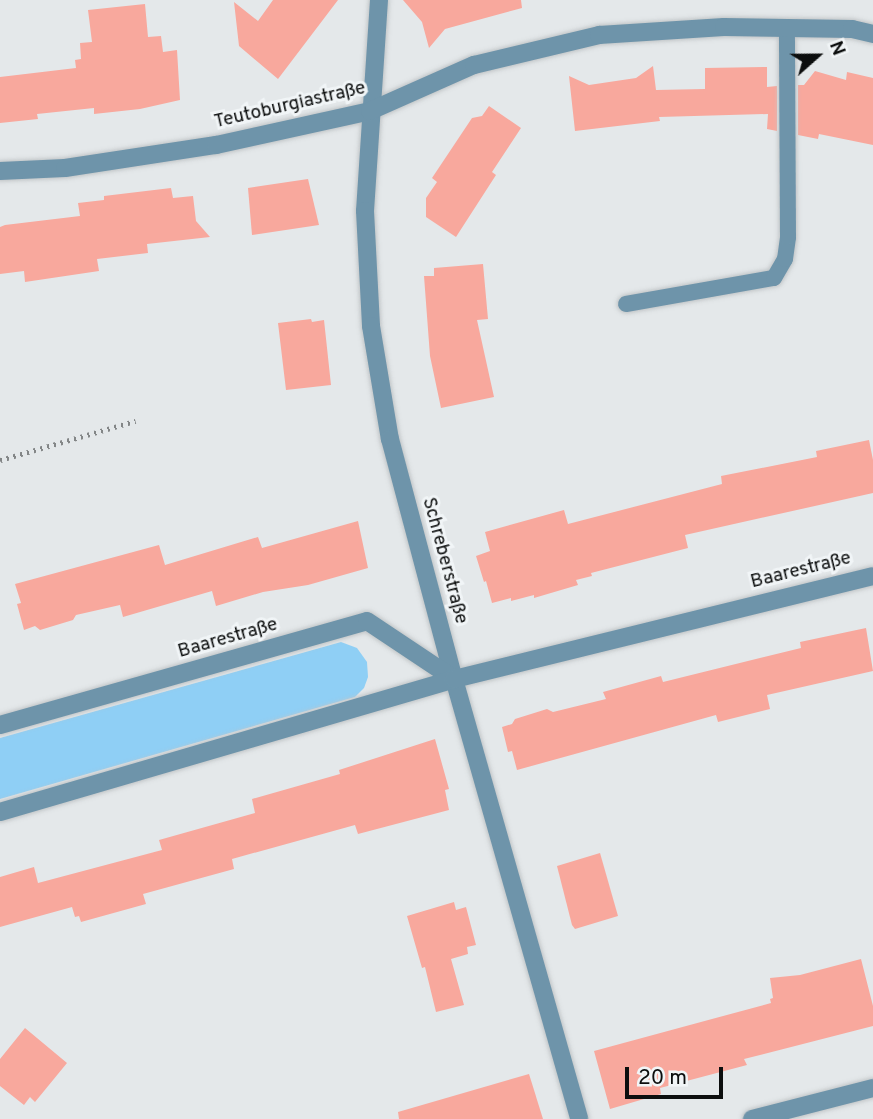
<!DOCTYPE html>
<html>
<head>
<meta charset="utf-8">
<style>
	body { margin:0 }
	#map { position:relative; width:873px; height:1119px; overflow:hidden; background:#e4e8ea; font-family:Overpass,sans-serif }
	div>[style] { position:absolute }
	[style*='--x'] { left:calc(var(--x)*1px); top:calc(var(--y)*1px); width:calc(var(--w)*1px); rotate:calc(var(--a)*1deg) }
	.green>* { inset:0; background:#8fcff5 }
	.building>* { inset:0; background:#f8a89d }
	.path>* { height:4.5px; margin-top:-2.25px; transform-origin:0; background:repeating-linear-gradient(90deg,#838687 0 2px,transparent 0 7px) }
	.roads { filter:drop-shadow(0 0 2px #c1c5c7) drop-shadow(0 0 2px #c1c5c7) }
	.service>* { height:16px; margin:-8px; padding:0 8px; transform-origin:8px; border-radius:8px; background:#6e94aa }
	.minor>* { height:18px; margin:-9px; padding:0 9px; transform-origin:9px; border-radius:9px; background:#6e94aa }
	span { translate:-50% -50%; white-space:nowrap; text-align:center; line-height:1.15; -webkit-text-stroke:6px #f1f5f7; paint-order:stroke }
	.street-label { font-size:19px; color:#0c0e0e }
	.north { position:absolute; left:782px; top:21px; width:70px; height:70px; -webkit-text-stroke:5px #f1f5f7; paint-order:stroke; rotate:69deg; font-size:19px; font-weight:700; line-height:28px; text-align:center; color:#0c0e0e }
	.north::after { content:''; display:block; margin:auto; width:24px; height:32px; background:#0c0e0e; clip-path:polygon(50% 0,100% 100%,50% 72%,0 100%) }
	.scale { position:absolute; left:625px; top:1067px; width:98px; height:32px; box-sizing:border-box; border:4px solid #0c0e0e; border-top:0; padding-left:9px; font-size:21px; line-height:24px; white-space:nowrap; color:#0c0e0e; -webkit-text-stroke:5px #f1f5f7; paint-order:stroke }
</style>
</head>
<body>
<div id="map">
	<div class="green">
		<i style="clip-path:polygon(341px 642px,357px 648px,367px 662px,368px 677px,364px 688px,355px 697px,0 799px,0 738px)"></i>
	</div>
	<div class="building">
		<i style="clip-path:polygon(273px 0,338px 0,278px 79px,239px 46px,234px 2px,258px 21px)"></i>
		<i style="clip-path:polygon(403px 0,521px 0,522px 8px,445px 29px,429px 48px,422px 22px)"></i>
		<i style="clip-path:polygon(145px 4px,148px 37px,161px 36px,163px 52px,177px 50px,180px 100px,140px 109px,94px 114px,94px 108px,37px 114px,38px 119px,0 123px,0 77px,76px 68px,75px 60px,81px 59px,80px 43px,92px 42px,88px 10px)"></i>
		<i style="clip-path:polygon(653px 66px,656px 90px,705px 89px,705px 68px,767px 67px,767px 87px,777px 86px,777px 131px,767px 129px,768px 114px,659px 117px,660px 121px,575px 131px,569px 76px,589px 85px,636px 78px)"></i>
		<i style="clip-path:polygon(815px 71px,846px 80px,847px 72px,873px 78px,873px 145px,819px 134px,818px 139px,798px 135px,798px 85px,804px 85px)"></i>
		<i style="clip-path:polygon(489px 106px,521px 128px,492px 172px,496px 175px,456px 237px,426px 217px,426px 198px,437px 182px,432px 178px,472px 118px,482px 116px)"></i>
		<i style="clip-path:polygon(308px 179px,319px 225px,252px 235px,248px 188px)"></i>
		<i style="clip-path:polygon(171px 188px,173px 198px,193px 196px,196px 221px,210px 237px,147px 244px,148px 253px,97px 259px,99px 271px,25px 282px,24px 271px,0 274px,0 227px,5px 225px,80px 216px,78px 203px,104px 200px,104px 196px)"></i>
		<i style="clip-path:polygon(483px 264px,488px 319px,477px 320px,494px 397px,441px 408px,430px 356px,424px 276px,434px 276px,434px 268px)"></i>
		<i style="clip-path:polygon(311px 319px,312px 322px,324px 320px,331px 385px,286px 390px,278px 323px)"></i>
		<i style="clip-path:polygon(869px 440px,873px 460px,873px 493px,685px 535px,688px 548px,591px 573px,592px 576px,576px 580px,578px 585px,534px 598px,534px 595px,511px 601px,511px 598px,492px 603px,486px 581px,484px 582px,476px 556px,490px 551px,485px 532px,564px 510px,568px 524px,722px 484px,721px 476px,817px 457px,816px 451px)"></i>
		<i style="clip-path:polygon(358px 521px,368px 568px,308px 585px,263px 592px,216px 606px,212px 591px,123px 617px,120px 605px,76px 615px,73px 620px,40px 630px,35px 626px,24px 630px,17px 604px,21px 603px,15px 584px,159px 545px,165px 565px,258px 537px,262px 548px)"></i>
		<i style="clip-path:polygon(866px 628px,873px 671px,767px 695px,770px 709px,718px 722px,716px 715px,517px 770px,512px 751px,508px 752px,502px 727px,512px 724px,515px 719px,547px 709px,553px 712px,606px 699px,603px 692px,661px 676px,663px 682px,801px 648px,800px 642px)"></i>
		<i style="clip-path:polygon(435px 739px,449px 789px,445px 790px,449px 810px,358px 834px,355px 825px,232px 859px,234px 869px,143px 894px,146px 904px,81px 922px,79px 916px,75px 917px,72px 907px,0 927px,0 877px,34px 867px,38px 883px,162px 850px,159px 840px,255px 813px,252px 799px,340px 774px,339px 770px)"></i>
		<i style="clip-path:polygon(600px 853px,618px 916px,575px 929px,572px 925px,557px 866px)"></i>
		<i style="clip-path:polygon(454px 902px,456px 910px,466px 907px,476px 945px,467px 947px,468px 954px,451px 959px,464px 1005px,436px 1012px,425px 967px,422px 968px,407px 916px)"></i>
		<i style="clip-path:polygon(861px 959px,873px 1006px,873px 1026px,744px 1059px,747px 1065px,660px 1088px,661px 1094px,610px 1109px,594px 1051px,771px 1003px,770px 999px,773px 998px,770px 978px,800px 975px)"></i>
		<i style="clip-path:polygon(25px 1028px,67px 1063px,35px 1102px,30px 1097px,24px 1105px,0 1086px,0 1059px)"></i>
		<i style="clip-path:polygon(529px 1074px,543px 1119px,399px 1119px,398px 1112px)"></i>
	</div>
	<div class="path">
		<i style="--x:0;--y:460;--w:141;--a:-16.1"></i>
	</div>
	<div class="roads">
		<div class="service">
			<i style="--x:626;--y:304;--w:150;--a:-10"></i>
			<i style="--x:774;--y:278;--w:22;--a:-60"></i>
			<i style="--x:785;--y:259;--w:22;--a:-82"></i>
			<i style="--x:788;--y:237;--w:209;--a:-90.3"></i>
		</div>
		<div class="minor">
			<i style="--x:379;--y:0;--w:211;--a:93.8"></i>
			<i style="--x:365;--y:211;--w:115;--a:87"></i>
			<i style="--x:371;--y:326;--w:115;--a:80.5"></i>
			<i style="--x:390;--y:439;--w:248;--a:75.1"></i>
			<i style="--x:454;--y:679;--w:457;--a:74.1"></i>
			<i style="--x:0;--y:171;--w:65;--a:-2.6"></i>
			<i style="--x:65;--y:168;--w:153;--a:-8.7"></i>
			<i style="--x:216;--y:145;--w:158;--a:-12.4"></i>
			<i style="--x:370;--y:111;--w:114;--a:-23.9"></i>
			<i style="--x:474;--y:65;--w:129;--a:-13.5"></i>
			<i style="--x:599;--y:35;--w:125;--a:-3.7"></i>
			<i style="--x:724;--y:27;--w:128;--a:0.9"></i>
			<i style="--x:852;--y:29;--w:22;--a:13"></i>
			<i style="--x:0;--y:725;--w:381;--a:-15.8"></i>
			<i style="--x:367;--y:621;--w:105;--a:33.7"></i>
			<i style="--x:0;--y:812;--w:473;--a:-16.3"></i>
			<i style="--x:454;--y:679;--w:431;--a:-13.8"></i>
			<i style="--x:752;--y:1119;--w:125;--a:-14.4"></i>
		</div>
	</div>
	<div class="street-label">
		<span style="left:290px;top:106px;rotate:-13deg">Teutoburgiastraße</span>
		<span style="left:444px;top:561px;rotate:75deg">Schreberstraße</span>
		<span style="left:801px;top:571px;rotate:-14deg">Baarestraße</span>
		<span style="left:228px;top:639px;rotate:-16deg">Baarestraße</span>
	</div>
	<div class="north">N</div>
	<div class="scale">20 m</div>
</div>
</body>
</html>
